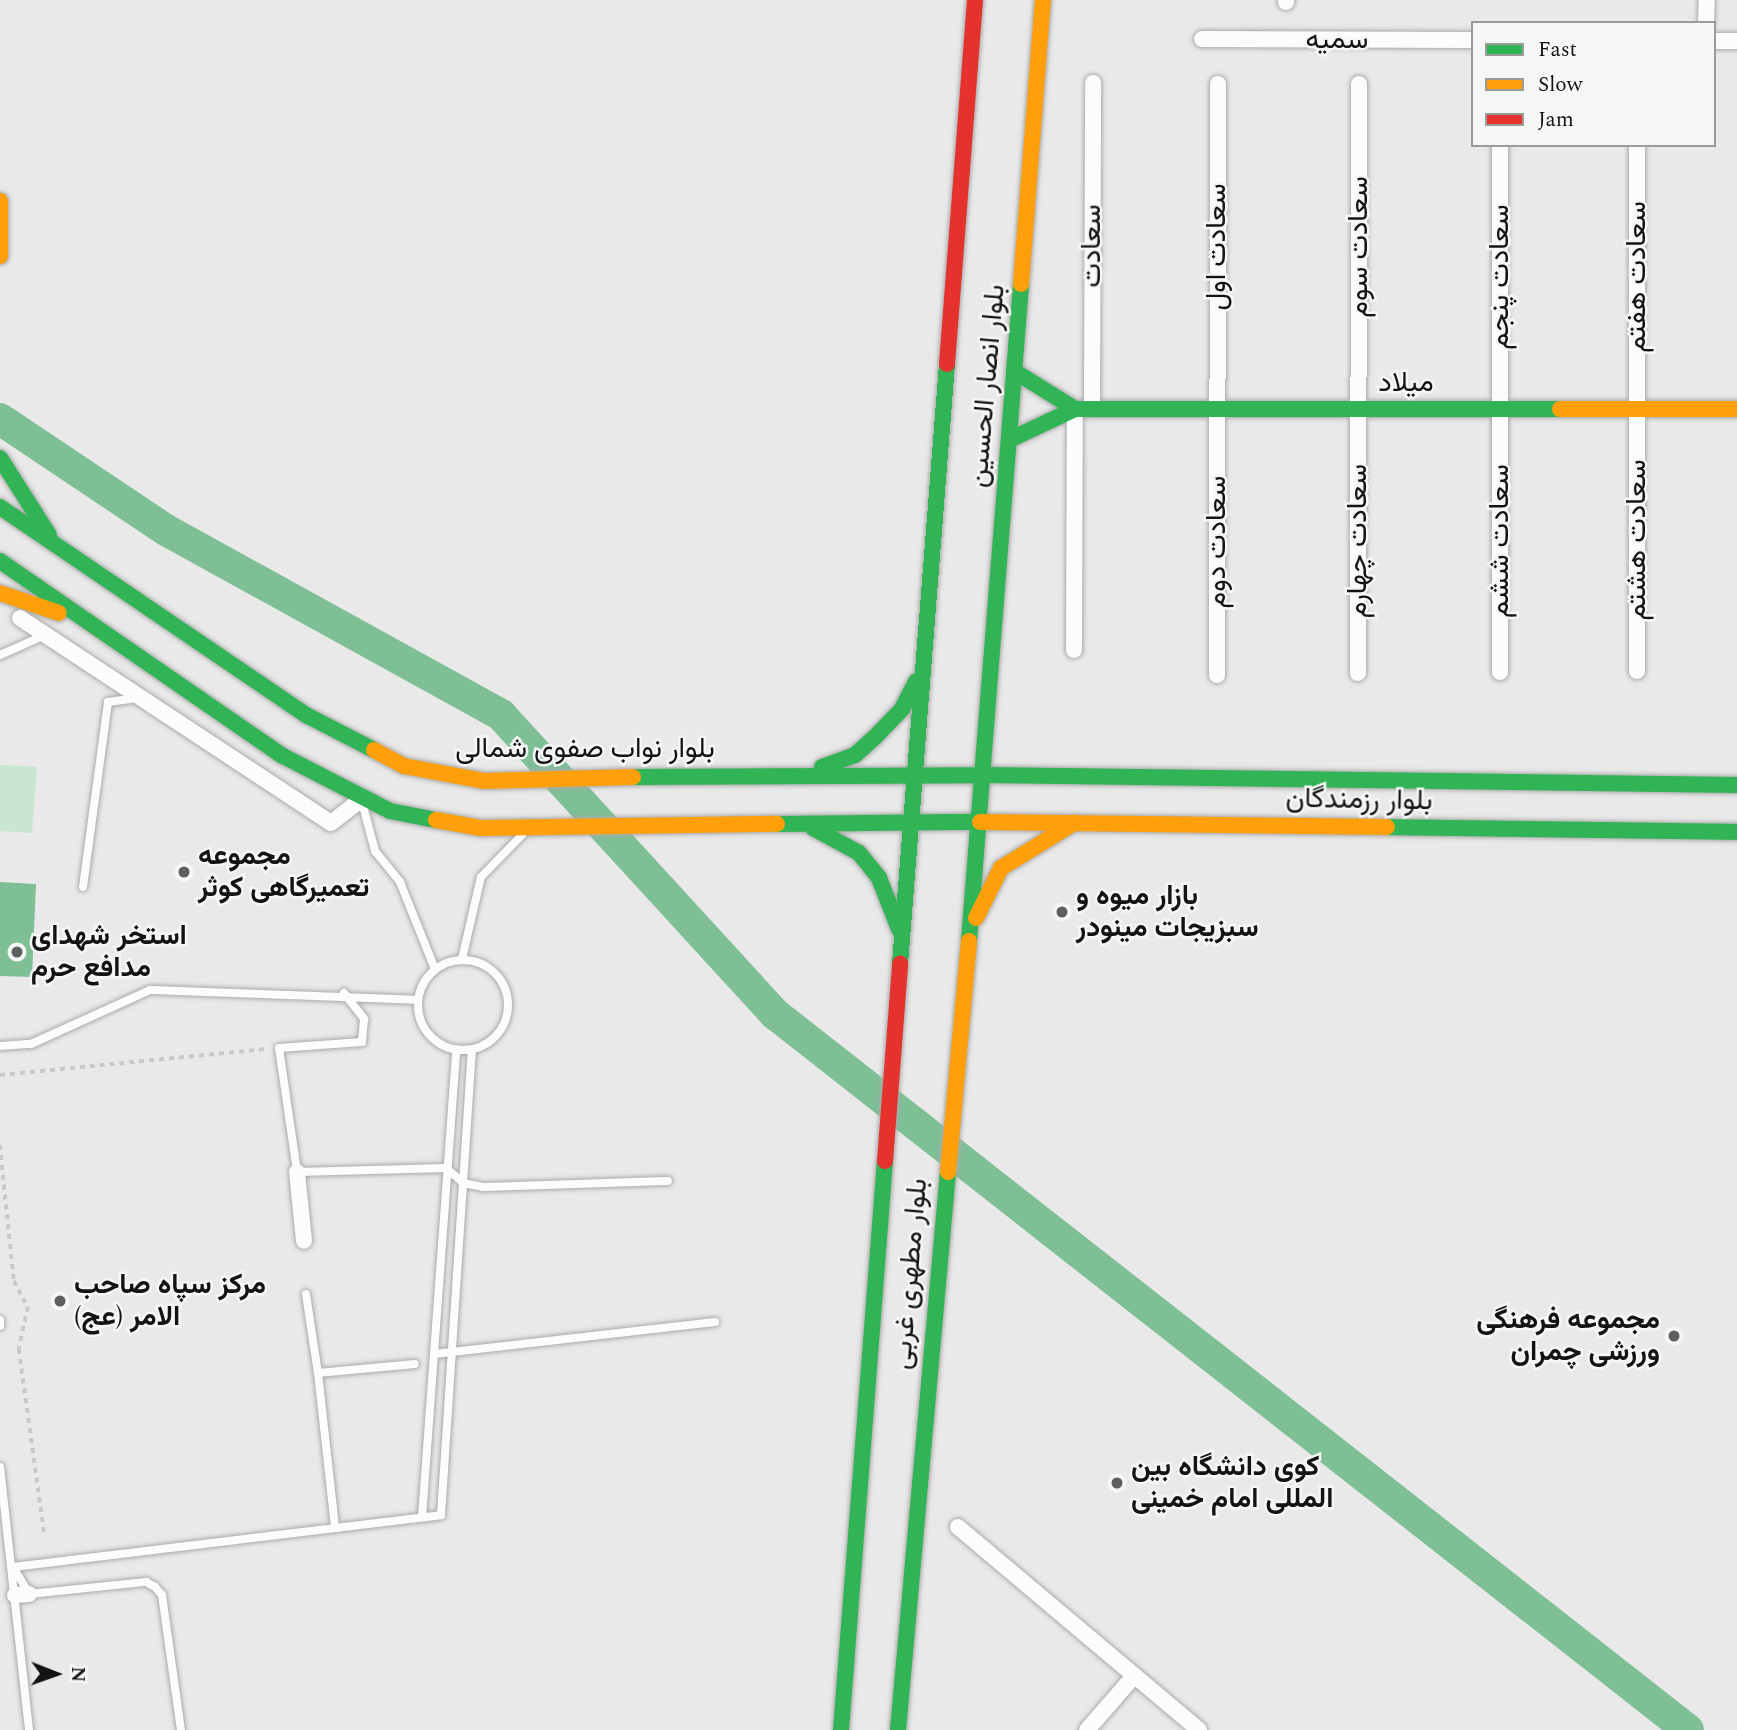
<!DOCTYPE html>
<html>
<head>
<meta charset="utf-8">
<style>
	body { margin:0 }
	#map { position:relative; width:1737px; height:1730px; overflow:hidden; background:#e8e9e8; font-family:Spectral,Vazirmatn,serif }
	div>[style] { position:absolute }
	[style*='--x'] { left:calc(var(--x)*1px); top:calc(var(--y)*1px); width:calc(var(--w)*1px); rotate:calc(var(--a)*1deg) }
	.green>* { inset:0; background:#c8e6d0 }
	.water>* { inset:0; background:#7ebf96 }
	.river>* { height:32px; margin:-16px; padding:0 16px; transform-origin:16px; border-radius:16px; background:#7ebf96 }
	.path>* { height:3.5px; margin-top:-1.75px; transform-origin:0; background:repeating-linear-gradient(90deg,#c7c8c8 0 5px,transparent 0 10px) }
	.roads { filter:drop-shadow(0 0 2px #aaabaa) drop-shadow(0 0 2px #aaabaa) }
	.lane>* { height:8px; margin:-4px; padding:0 4px; transform-origin:4px; border-radius:4px; background:#fcfcfc }
	.lane>.ring { margin:-4px; padding:0; box-sizing:content-box; background:none; border:8px solid #fcfcfc; border-radius:50% }
	.street>* { height:16px; margin:-8px; padding:0 8px; transform-origin:8px; border-radius:8px; background:#fcfcfc }
	.fast>* { height:16px; margin:-8px; padding:0 8px; transform-origin:8px; border-radius:8px; background:#30b455 }
	.slow>* { height:16px; margin:-8px; padding:0 8px; transform-origin:8px; border-radius:8px; background:#ff9f0a }
	.jam>* { height:16px; margin:-8px; padding:0 8px; transform-origin:8px; border-radius:8px; background:#e5322d }
	.dots>* { width:19px; height:19px; translate:-50% -50%; box-sizing:border-box; border:4px solid #f4f7f5; border-radius:50% }
	span { translate:-50% -50%; white-space:nowrap; text-align:center; line-height:1.15; -webkit-text-stroke:5px #f4f7f5; paint-order:stroke }
	.street-label { font-size:28px; color:#121312 }
	.poi-label { font-size:28px; color:#121312; font-weight:700 }
	.left { translate:0 -50%; text-align:left }
	.right { translate:-100% -50%; text-align:right }
	.legend { position:absolute; left:1471px; top:21px; width:245px; height:126px; box-sizing:border-box; background:#f4f7f5; border:2px solid #9a9c9a; margin:0; padding:9px 12px; list-style:none; font-size:21px; color:#121312 }
	.legend li { display:flex; align-items:center; gap:14px; height:35px }
	.legend b { width:35px; border:2px solid #9a9c9a }
	.north { position:absolute; left:21px; top:1639px; width:70px; height:70px; -webkit-text-stroke:5px #f4f7f5; paint-order:stroke; rotate:91deg; font-size:19px; font-weight:700; line-height:28px; text-align:center; color:#121312 }
	.north::after { content:''; display:block; margin:auto; width:24px; height:32px; background:#121312; clip-path:polygon(50% 0,100% 100%,50% 72%,0 100%) }
</style>
</head>
<body>
<div id="map">
	<div class="green">
		<i style="clip-path:polygon(0 765px,37px 767px,32px 833px,0 831px)"></i>
	</div>
	<div class="water">
		<i style="clip-path:polygon(0 882px,36px 884px,32px 977px,0 976px)"></i>
	</div>
	<div class="river">
		<i style="--x:0;--y:419;--w:200;--a:33.8"></i>
		<i style="--x:166;--y:530;--w:383;--a:28.9"></i>
		<i style="--x:501;--y:715;--w:406;--a:47.5"></i>
		<i style="--x:775;--y:1014;--w:1160;--a:38.1"></i>
	</div>
	<div class="path">
		<i style="--x:0;--y:1075;--w:267;--a:-5.6"></i>
		<i style="--x:0;--y:1145;--w:137;--a:84.1"></i>
		<i style="--x:14;--y:1281;--w:30;--a:62"></i>
		<i style="--x:28;--y:1307;--w:43;--a:102.1"></i>
		<i style="--x:19;--y:1349;--w:185;--a:82.2"></i>
	</div>
	<div class="roads">
		<div class="lane">
			<i style="--x:0;--y:655;--w:49;--a:-24"></i>
			<i style="--x:362;--y:802;--w:51;--a:75.1"></i>
			<i style="--x:375;--y:851;--w:40;--a:51"></i>
			<i style="--x:400;--y:882;--w:94;--a:68.1"></i>
			<i style="--x:83;--y:887;--w:187;--a:-82.3"></i>
			<i style="--x:108;--y:702;--w:29;--a:-8"></i>
			<i style="--x:462;--y:959;--w:84;--a:-77"></i>
			<i style="--x:481;--y:877;--w:59;--a:-45.7"></i>
			<i class="ring" style="left:418px;top:960px;width:82px;height:82px"></i>
			<i style="--x:344;--y:993;--w:33;--a:52"></i>
			<i style="--x:364;--y:1019;--w:23;--a:95"></i>
			<i style="--x:362;--y:1042;--w:83;--a:175.9"></i>
			<i style="--x:279;--y:1048;--w:125;--a:81.7"></i>
			<i style="--x:297;--y:1172;--w:149;--a:-1.5"></i>
			<i style="--x:446;--y:1168;--w:23;--a:41"></i>
			<i style="--x:463;--y:1183;--w:20;--a:11"></i>
			<i style="--x:483;--y:1187;--w:185;--a:-1.9"></i>
			<i style="--x:0;--y:1046;--w:31;--a:-4"></i>
			<i style="--x:31;--y:1044;--w:131;--a:-24.4"></i>
			<i style="--x:150;--y:990;--w:268;--a:2.1"></i>
			<i style="--x:306;--y:1294;--w:80;--a:81.4"></i>
			<i style="--x:318;--y:1373;--w:97;--a:-5.3"></i>
			<i style="--x:0;--y:1320;--w:6;--a:90"></i>
			<i style="--x:434;--y:1354;--w:283;--a:-6.5"></i>
			<i style="--x:318;--y:1373;--w:156;--a:83.7"></i>
			<i style="--x:0;--y:1467;--w:265;--a:83.7"></i>
			<i style="--x:422;--y:1517;--w:467;--a:-85.8"></i>
			<i style="--x:13;--y:1567;--w:431;--a:-6.9"></i>
			<i style="--x:441;--y:1515;--w:466;--a:-86.2"></i>
			<i style="--x:13;--y:1567;--w:31;--a:59"></i>
			<i style="--x:29;--y:1594;--w:118;--a:-5.9"></i>
			<i style="--x:146;--y:1582;--w:10;--a:29"></i>
			<i style="--x:155;--y:1587;--w:11;--a:49"></i>
			<i style="--x:162;--y:1595;--w:136;--a:82"></i>
		</div>
		<div class="street">
			<i style="--x:1286;--y:2;--w:2;--a:-90"></i>
			<i style="--x:1706;--y:23;--w:23;--a:-88"></i>
			<i style="--x:1202;--y:39;--w:271;--a:0.2"></i>
			<i style="--x:1714;--y:41;--w:23;--a:0"></i>
			<i style="--x:1092;--y:409;--w:326;--a:-89.8"></i>
			<i style="--x:20;--y:618;--w:372;--a:33.4"></i>
			<i style="--x:331;--y:823;--w:39;--a:-38"></i>
			<i style="--x:1074;--y:650;--w:241;--a:-89.8"></i>
			<i style="--x:1637;--y:671;--w:526;--a:-90"></i>
			<i style="--x:1500;--y:672;--w:527;--a:-90"></i>
			<i style="--x:1358;--y:673;--w:589;--a:-89.9"></i>
			<i style="--x:1217;--y:675;--w:591;--a:-89.9"></i>
			<i style="--x:297;--y:1172;--w:69;--a:84.2"></i>
			<i style="--x:958;--y:1527;--w:315;--a:40.1"></i>
			<i style="--x:15;--y:1595;--w:14;--a:-4"></i>
			<i style="--x:1087;--y:1730;--w:72;--a:-49"></i>
		</div>
		<div class="fast">
			<i style="--x:1014;--y:371;--w:72;--a:31.9"></i>
			<i style="--x:1009;--y:440;--w:73;--a:-25.2"></i>
			<i style="--x:1075;--y:409;--w:485;--a:0"></i>
			<i style="--x:0;--y:458;--w:91;--a:57.5"></i>
			<i style="--x:0;--y:507;--w:372;--a:34.2"></i>
			<i style="--x:308;--y:716;--w:74;--a:27.3"></i>
			<i style="--x:0;--y:561;--w:344;--a:34.6"></i>
			<i style="--x:283;--y:756;--w:120;--a:27.2"></i>
			<i style="--x:390;--y:811;--w:47;--a:11.1"></i>
			<i style="--x:822;--y:767;--w:35;--a:-20"></i>
			<i style="--x:855;--y:755;--w:28;--a:-42"></i>
			<i style="--x:876;--y:736;--w:37;--a:-46"></i>
			<i style="--x:902;--y:709;--w:31;--a:-63"></i>
			<i style="--x:982;--y:775;--w:755;--a:0.76"></i>
			<i style="--x:633;--y:777;--w:349;--a:-0.3"></i>
			<i style="--x:777;--y:824;--w:203;--a:-0.6"></i>
			<i style="--x:1387;--y:827;--w:350;--a:0.8"></i>
			<i style="--x:813;--y:828;--w:52;--a:28.5"></i>
			<i style="--x:859;--y:853;--w:32;--a:51"></i>
			<i style="--x:879;--y:878;--w:55;--a:68.6"></i>
			<i style="--x:969;--y:941;--w:659;--a:-85.47"></i>
			<i style="--x:900;--y:964;--w:602;--a:-85.52"></i>
			<i style="--x:841;--y:1730;--w:571;--a:-85.58"></i>
			<i style="--x:898;--y:1730;--w:560;--a:-84.88"></i>
		</div>
		<div class="slow">
			<i style="--x:0;--y:201;--w:55;--a:90"></i>
			<i style="--x:1021;--y:284;--w:285;--a:-85.6"></i>
			<i style="--x:1560;--y:409;--w:177;--a:0"></i>
			<i style="--x:0;--y:593;--w:62;--a:18.7"></i>
			<i style="--x:374;--y:750;--w:34;--a:28"></i>
			<i style="--x:404;--y:766;--w:81;--a:10.6"></i>
			<i style="--x:484;--y:781;--w:149;--a:-1.5"></i>
			<i style="--x:436;--y:820;--w:46;--a:10.1"></i>
			<i style="--x:481;--y:828;--w:296;--a:-0.8"></i>
			<i style="--x:980;--y:822;--w:407;--a:0.7"></i>
			<i style="--x:976;--y:918;--w:56;--a:-63.4"></i>
			<i style="--x:1001;--y:868;--w:86;--a:-31.7"></i>
			<i style="--x:948;--y:1172;--w:232;--a:-84.8"></i>
		</div>
		<div class="jam">
			<i style="--x:947;--y:364;--w:365;--a:-85.6"></i>
			<i style="--x:885;--y:1161;--w:198;--a:-85.6"></i>
		</div>
	</div>
	<div class="dots">
		<i style="left:184px;top:872px;background:#5d5e5d"></i>
		<i style="left:1062px;top:912px;background:#5d5e5d"></i>
		<i style="left:17px;top:952px;background:#5d5e5d"></i>
		<i style="left:60px;top:1301px;background:#5d5e5d"></i>
		<i style="left:1674px;top:1336px;background:#5d5e5d"></i>
		<i style="left:1117px;top:1483px;background:#5d5e5d"></i>
	</div>
	<div class="street-label">
		<span style="left:1337px;top:40px">سمیه</span>
		<span style="left:1092px;top:246px;rotate:-90deg">سعادت</span>
		<span style="left:1217px;top:247px;rotate:-90deg">سعادت اول</span>
		<span style="left:1359px;top:247px;rotate:-90deg">سعادت سوم</span>
		<span style="left:1500px;top:277px;rotate:-90deg">سعادت پنجم</span>
		<span style="left:1637px;top:277px;rotate:-90deg">سعادت هفتم</span>
		<span style="left:1406px;top:383px">میلاد</span>
		<span style="left:987px;top:386px;rotate:-85deg">بلوار انصار الحسین</span>
		<span style="left:1637px;top:540px;rotate:-90deg">سعادت هشتم</span>
		<span style="left:1358px;top:541px;rotate:-90deg">سعادت چهارم</span>
		<span style="left:1500px;top:541px;rotate:-90deg">سعادت ششم</span>
		<span style="left:1217px;top:542px;rotate:-90deg">سعادت دوم</span>
		<span style="left:585px;top:749px">بلوار نواب صفوی شمالی</span>
		<span style="left:1359px;top:800px;rotate:1deg">بلوار رزمندگان</span>
		<span style="left:910px;top:1274px;rotate:-85deg">بلوار مطهری غربی</span>
	</div>
	<div class="poi-label">
		<span class="left" style="left:198px;top:872px">مجموعه<br>تعمیرگاهی کوثر</span>
		<span class="left" style="left:1076px;top:912px">بازار میوه و<br>سبزیجات مینودر</span>
		<span class="left" style="left:31px;top:952px">استخر شهدای<br>مدافع حرم</span>
		<span class="left" style="left:74px;top:1301px">مرکز سپاه صاحب<br>الامر (عج)</span>
		<span class="right" style="left:1660px;top:1336px">مجموعه فرهنگی<br>ورزشی چمران</span>
		<span class="left" style="left:1131px;top:1483px">کوی دانشگاه بین<br>المللی امام خمینی</span>
	</div>
	<ul class="legend">
	<li><b style="height:9px;background:#30b455"></b>Fast</li>
	<li><b style="height:9px;background:#ff9f0a"></b>Slow</li>
	<li><b style="height:9px;background:#e5322d"></b>Jam</li>
	</ul>
	<div class="north">N</div>
</div>
</body>
</html>
